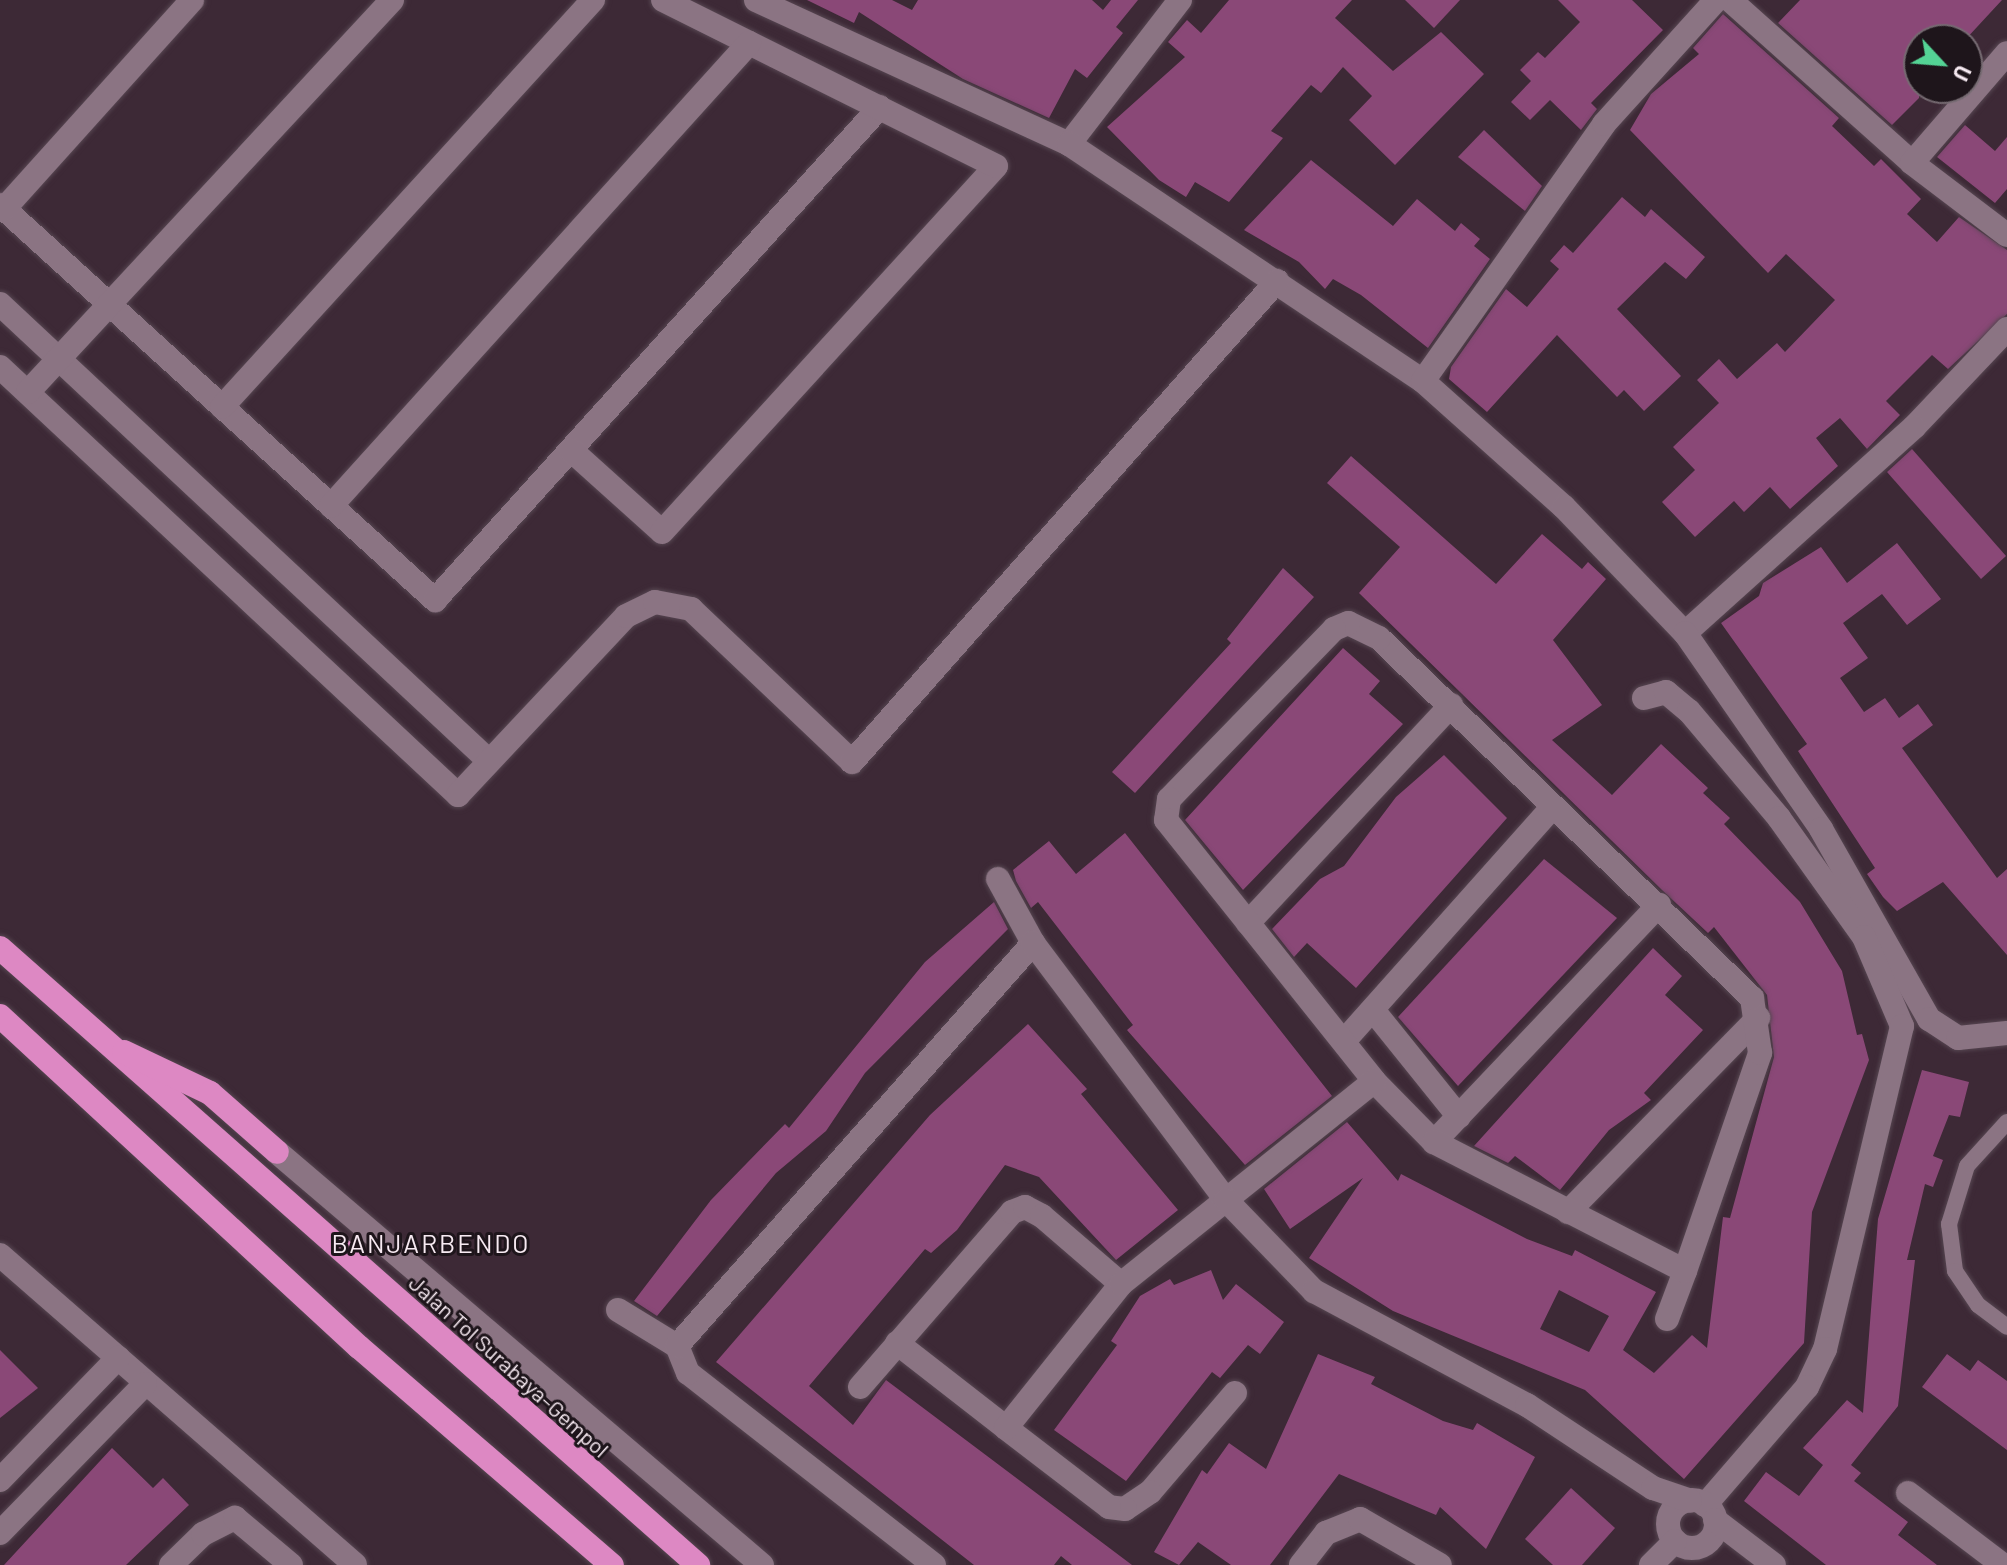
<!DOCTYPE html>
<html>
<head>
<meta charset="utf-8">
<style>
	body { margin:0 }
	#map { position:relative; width:2007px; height:1565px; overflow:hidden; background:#3d2936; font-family:Barlow,sans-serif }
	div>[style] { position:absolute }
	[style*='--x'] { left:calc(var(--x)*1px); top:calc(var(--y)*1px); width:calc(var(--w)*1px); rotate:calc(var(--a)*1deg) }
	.building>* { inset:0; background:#8a4877 }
	.roads { filter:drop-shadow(0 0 2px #564651) drop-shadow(0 0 2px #564651) }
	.lane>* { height:16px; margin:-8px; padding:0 8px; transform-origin:8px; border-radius:8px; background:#8b7483 }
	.street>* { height:24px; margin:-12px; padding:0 12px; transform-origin:12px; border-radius:12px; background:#8b7483 }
	.street>.ring { margin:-12px; padding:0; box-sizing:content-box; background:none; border:24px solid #8b7483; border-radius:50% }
	.highway>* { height:24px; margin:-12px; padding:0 12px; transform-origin:12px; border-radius:12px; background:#dd88c3 }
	span { translate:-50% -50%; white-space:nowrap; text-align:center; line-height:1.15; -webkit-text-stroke:6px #1e151b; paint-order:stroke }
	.street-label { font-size:22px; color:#f7eaf2 }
	.quarter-label { font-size:26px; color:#f7eaf2; letter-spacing:2px }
	.north { position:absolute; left:1903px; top:24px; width:80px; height:80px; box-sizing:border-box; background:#1e151b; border:2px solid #756a71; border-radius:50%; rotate:116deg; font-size:22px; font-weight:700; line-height:32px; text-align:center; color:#f7eaf2 }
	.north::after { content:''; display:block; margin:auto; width:28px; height:36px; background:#54d395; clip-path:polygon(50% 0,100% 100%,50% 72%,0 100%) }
</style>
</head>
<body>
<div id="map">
	<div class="building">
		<i style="clip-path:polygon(807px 0,892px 0,912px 10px,918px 0,1092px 0,1103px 10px,1111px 0,1138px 0,1116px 27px,1123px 33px,1087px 78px,1075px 69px,1049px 118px,963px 79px,859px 12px,854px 23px)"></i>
		<i style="clip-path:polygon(1229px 0,1352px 0,1335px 18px,1393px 71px,1441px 32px,1484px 74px,1395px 165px,1349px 120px,1372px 96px,1343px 67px,1321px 93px,1311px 85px,1271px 131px,1283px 138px,1229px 202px,1195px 182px,1186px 197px,1159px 180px,1107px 127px,1185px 57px,1168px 42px,1187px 20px,1201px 33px)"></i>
		<i style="clip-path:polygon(1405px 0,1460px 0,1434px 28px)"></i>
		<i style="clip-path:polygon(1558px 0,1632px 0,1663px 30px,1591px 103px,1597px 109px,1581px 130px,1550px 100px,1530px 120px,1511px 102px,1531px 81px,1520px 70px,1538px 52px,1545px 58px,1580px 22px)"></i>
		<i style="clip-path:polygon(1800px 0,2002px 0,1965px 40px,1919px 40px,1919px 98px,1892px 125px,1778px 23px)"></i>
		<i style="clip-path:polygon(1723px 14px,1839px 118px,1832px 126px,1874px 166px,1881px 159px,1921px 199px,1907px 214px,1937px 242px,1959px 217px,2007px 250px,2007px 314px,1948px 369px,1932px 355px,1886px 401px,1900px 415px,1867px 449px,1840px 418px,1816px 438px,1838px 466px,1790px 509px,1770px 487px,1744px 512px,1734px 501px,1695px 537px,1662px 502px,1695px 470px,1673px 447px,1719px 403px,1697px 380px,1719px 359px,1737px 379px,1777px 343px,1785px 352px,1835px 300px,1786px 254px,1768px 273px,1630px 130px,1651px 94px,1699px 54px,1693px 48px)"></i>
		<i style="clip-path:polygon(1965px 125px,1995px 151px,2007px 137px,2007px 189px,1995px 203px,1937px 157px)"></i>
		<i style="clip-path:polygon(1484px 130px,1542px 186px,1525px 211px,1458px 157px)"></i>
		<i style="clip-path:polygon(1311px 160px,1393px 226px,1417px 199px,1455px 231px,1461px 223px,1480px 239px,1474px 246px,1490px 259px,1428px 348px,1361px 295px,1333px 279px,1325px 289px,1299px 262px,1244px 230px)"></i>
		<i style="clip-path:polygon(1622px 197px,1645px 217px,1651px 209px,1705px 257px,1686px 279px,1665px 262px,1617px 309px,1681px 376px,1644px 411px,1624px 390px,1617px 397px,1557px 335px,1487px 412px,1449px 379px,1451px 367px,1506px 289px,1527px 307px,1559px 269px,1550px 261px,1564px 245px,1573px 253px)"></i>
		<i style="clip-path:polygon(1912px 449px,2006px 556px,1981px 579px,1887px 472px)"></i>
		<i style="clip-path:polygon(evenodd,1351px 456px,1496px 584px,1542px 534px,1582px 569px,1588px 562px,1606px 579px,1553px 640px,1602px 705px,1552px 740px,1612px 795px,1661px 744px,1708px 788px,1703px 793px,1730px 818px,1724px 824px,1800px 902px,1842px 971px,1857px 1035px,1862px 1034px,1869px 1060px,1812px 1212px,1804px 1343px,1684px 1479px,1585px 1390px,1393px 1311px,1309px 1258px,1363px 1178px,1290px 1229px,1264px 1189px,1347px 1122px,1398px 1181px,1401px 1174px,1527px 1239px,1572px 1256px,1575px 1250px,1656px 1292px,1623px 1350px,1654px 1373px,1692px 1335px,1707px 1348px,1723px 1217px,1730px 1218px,1774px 1057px,1767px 995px,1714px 927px,1708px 933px,1662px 890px,1359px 593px,1400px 547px,1327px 483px,1351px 456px,1559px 1290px,1609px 1316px,1589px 1352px,1540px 1329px,1559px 1290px)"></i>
		<i style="clip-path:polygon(1897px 543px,1941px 599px,1907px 625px,1882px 594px,1843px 623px,1868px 658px,1840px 678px,1864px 712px,1885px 698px,1899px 718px,1918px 704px,1933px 725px,1902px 748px,1997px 878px,2007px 869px,2007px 955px,1943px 882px,1897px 911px,1883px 897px,1867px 874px,1875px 868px,1798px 751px,1807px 744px,1721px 623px,1759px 596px,1763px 583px,1821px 547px,1847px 583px)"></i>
		<i style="clip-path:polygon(1283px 568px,1314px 597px,1135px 793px,1112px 772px,1231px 643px,1227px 639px)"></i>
		<i style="clip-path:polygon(1343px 648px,1380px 681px,1369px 694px,1403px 724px,1243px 890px,1185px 820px)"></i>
		<i style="clip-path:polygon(1444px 755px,1507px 818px,1356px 988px,1307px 943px,1294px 957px,1272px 929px,1320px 879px,1344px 866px,1396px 797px)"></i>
		<i style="clip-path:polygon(1125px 833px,1332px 1096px,1245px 1165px,1127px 1030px,1133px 1025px,1038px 902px,1031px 908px,1016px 881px,1013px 870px,1049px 841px,1076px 874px)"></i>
		<i style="clip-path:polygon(1544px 859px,1617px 918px,1458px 1086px,1398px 1017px)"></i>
		<i style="clip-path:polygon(994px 902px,1008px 929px,865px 1073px,826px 1131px,776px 1173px,657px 1316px,634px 1301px,711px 1200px,785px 1124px,789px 1128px,925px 962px)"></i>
		<i style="clip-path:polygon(1653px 948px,1682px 976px,1665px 995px,1703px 1030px,1644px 1093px,1651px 1100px,1609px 1130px,1560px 1190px,1515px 1156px,1508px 1163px,1474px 1146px)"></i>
		<i style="clip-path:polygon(1028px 1024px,1087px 1089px,1081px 1094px,1178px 1210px,1116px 1260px,1039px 1177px,1005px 1165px,957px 1230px,931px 1253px,925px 1249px,809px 1386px,853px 1425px,886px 1380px,1132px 1565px,1072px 1565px,1061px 1556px,1054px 1565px,974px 1565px,716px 1362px,930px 1115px)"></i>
		<i style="clip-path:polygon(1922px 1070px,1969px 1082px,1960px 1117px,1949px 1115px,1933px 1156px,1943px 1160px,1933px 1187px,1925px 1184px,1907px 1260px,1915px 1260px,1898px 1406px,1851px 1465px,1861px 1473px,1854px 1481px,1908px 1522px,1898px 1535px,1937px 1565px,1826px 1565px,1744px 1501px,1766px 1472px,1799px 1496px,1823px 1465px,1803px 1448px,1847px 1400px,1863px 1413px,1878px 1219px)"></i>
		<i style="clip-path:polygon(1211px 1270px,1223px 1300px,1236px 1284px,1284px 1322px,1260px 1354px,1248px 1345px,1220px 1378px,1212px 1372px,1126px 1481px,1054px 1430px,1117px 1345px,1111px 1341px,1140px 1296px,1170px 1279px,1174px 1285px)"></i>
		<i style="clip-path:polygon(0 1350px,38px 1388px,0 1418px)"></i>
		<i style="clip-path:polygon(1318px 1354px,1375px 1377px,1371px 1384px,1443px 1421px,1473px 1430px,1477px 1423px,1535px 1457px,1486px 1549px,1440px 1507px,1436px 1515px,1339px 1474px,1270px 1565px,1231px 1565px,1198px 1542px,1179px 1565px,1154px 1552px,1202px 1470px,1207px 1474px,1229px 1443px,1266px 1469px)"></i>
		<i style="clip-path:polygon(1947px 1354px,1970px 1371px,1978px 1360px,2007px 1381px,2007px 1450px,1922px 1387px)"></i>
		<i style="clip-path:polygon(112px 1448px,153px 1488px,163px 1478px,189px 1505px,126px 1565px,4px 1565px)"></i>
		<i style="clip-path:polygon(1571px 1488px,1615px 1528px,1582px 1565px,1553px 1565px,1525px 1539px)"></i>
	</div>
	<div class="roads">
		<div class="lane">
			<i style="--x:2007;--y:1122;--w:59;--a:132.3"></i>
			<i style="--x:1967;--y:1166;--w:61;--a:107.2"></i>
			<i style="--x:1949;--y:1224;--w:47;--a:82.7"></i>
			<i style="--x:1955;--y:1271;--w:41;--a:55.9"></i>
			<i style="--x:1978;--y:1305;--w:36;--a:37"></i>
		</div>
		<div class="street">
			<i style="--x:756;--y:0;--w:345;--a:24.7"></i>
			<i style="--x:1180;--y:0;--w:182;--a:127.6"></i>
			<i style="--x:1069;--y:144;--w:426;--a:33.8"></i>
			<i style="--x:1423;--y:381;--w:189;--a:41.8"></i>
			<i style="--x:1564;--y:507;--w:175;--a:46.2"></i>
			<i style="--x:1730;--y:0;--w:244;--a:41.8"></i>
			<i style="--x:1912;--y:163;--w:119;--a:37.2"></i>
			<i style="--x:1912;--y:163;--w:145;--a:-49.2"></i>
			<i style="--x:0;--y:205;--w:588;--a:42.24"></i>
			<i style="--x:435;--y:600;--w:664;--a:-47.93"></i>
			<i style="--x:4;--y:209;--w:281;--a:-48"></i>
			<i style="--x:0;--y:304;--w:669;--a:43.06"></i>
			<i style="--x:2007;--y:329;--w:135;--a:133.5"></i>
			<i style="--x:1914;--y:427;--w:308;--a:138"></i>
			<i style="--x:1685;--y:633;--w:239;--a:55.2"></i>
			<i style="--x:1821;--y:829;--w:219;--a:60.4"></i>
			<i style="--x:1929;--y:1019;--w:35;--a:33"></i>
			<i style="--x:1958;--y:1038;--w:49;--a:-5.8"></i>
			<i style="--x:0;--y:367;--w:627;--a:43.06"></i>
			<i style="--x:458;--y:795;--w:245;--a:-46.8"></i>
			<i style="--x:626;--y:616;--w:32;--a:-26"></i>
			<i style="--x:655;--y:602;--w:37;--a:11"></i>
			<i style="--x:691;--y:609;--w:222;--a:43.5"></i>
			<i style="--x:852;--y:762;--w:642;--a:-48.54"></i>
			<i style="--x:1423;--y:381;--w:314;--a:-54.8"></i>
			<i style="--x:1604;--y:124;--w:167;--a:-47.9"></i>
			<i style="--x:28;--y:392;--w:535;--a:-47.12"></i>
			<i style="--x:222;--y:407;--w:551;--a:-47.65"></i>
			<i style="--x:571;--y:450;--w:122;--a:42"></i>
			<i style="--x:662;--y:532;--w:495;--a:-47.6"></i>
			<i style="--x:996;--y:166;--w:372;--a:-153.5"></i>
			<i style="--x:331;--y:506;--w:624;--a:-47.92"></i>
			<i style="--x:1644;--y:698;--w:23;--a:-15"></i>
			<i style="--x:1666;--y:692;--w:30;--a:40"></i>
			<i style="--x:1689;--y:711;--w:140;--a:49.9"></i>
			<i style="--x:1779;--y:818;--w:146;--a:54.5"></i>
			<i style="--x:1864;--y:937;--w:97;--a:66.9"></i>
			<i style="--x:1902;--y:1026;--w:332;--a:103.4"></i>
			<i style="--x:1825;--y:1349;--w:42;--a:115.3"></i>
			<i style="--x:1807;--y:1387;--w:156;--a:130.8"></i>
			<i style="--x:998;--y:879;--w:73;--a:61.3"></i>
			<i style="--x:1248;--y:923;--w:298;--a:-47"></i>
			<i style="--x:1373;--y:1010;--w:137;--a:51.2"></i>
			<i style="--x:1345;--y:1040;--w:308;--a:-48.3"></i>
			<i style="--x:1434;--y:1142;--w:327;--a:-46.5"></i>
			<i style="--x:277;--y:1152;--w:637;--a:40.42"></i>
			<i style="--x:1568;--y:1212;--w:272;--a:-45.6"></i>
			<i style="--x:0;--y:1255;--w:471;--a:41.1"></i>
			<i style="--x:618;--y:1310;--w:69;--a:31.4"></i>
			<i style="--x:1667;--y:1319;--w:51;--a:-69.4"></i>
			<i style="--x:1685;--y:1271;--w:231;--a:-71"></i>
			<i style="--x:1760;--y:1053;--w:56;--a:-98.3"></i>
			<i style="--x:1752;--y:998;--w:518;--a:-136.02"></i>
			<i style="--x:1379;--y:638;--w:34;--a:-154"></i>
			<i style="--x:1348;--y:623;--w:15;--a:157"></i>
			<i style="--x:1334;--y:629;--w:237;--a:134.1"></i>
			<i style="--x:1169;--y:799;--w:21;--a:98"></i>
			<i style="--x:1166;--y:820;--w:334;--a:51.4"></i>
			<i style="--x:1374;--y:1081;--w:86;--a:45.5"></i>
			<i style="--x:1434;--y:1142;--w:282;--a:27.2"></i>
			<i style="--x:897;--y:1343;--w:138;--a:37.9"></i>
			<i style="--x:860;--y:1387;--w:232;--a:-49"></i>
			<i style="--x:1012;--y:1212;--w:14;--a:-21"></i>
			<i style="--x:1025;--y:1207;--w:19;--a:28"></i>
			<i style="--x:1042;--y:1216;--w:104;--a:40.7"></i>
			<i style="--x:1235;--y:1393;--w:130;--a:130.6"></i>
			<i style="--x:1150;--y:1492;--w:30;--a:146"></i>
			<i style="--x:1125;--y:1509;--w:16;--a:-173"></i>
			<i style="--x:1109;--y:1507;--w:130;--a:-142.5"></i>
			<i style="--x:1006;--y:1428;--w:184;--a:-51.4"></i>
			<i style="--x:1121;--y:1284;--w:324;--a:-38.7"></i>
			<i style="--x:0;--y:1480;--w:170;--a:-46"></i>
			<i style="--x:1908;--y:1493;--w:119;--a:37.2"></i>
			<i class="ring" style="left:1668px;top:1500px;width:24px;height:24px"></i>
			<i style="--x:1715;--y:1520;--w:74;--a:37.3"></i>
			<i style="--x:0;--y:1533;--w:208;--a:-45.8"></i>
			<i style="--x:171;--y:1565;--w:45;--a:-44.1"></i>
			<i style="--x:203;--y:1534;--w:36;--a:-27"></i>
			<i style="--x:235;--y:1518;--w:73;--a:40"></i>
			<i style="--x:934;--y:1565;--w:312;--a:-142"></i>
			<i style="--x:688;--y:1373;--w:29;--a:-112"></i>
			<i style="--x:677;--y:1346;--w:538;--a:-48.54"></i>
			<i style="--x:1033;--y:943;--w:321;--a:53.1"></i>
			<i style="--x:1226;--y:1200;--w:127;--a:46"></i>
			<i style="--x:1314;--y:1291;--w:242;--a:28.2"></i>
			<i style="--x:1527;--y:1405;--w:151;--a:33.4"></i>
			<i style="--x:1653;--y:1488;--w:39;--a:19"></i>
			<i style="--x:1301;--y:1565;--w:41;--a:-52"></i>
			<i style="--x:1326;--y:1533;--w:37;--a:-22"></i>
			<i style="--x:1360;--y:1519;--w:92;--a:29.9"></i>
			<i style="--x:1651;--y:1565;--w:34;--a:-45"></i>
		</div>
		<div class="highway">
			<i style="--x:0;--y:948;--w:932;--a:41.48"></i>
			<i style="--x:0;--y:1016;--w:488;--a:42.7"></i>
			<i style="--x:359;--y:1347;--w:334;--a:40.8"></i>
			<i style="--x:124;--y:1052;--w:95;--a:25.5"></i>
			<i style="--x:210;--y:1093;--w:89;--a:41.4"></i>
		</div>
	</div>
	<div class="street-label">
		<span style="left:509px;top:1366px;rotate:42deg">Jalan Tol Surabaya–Gempol</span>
	</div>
	<div class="quarter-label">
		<span style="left:431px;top:1243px">BANJARBENDO</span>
	</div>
	<div class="north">U</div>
</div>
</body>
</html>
